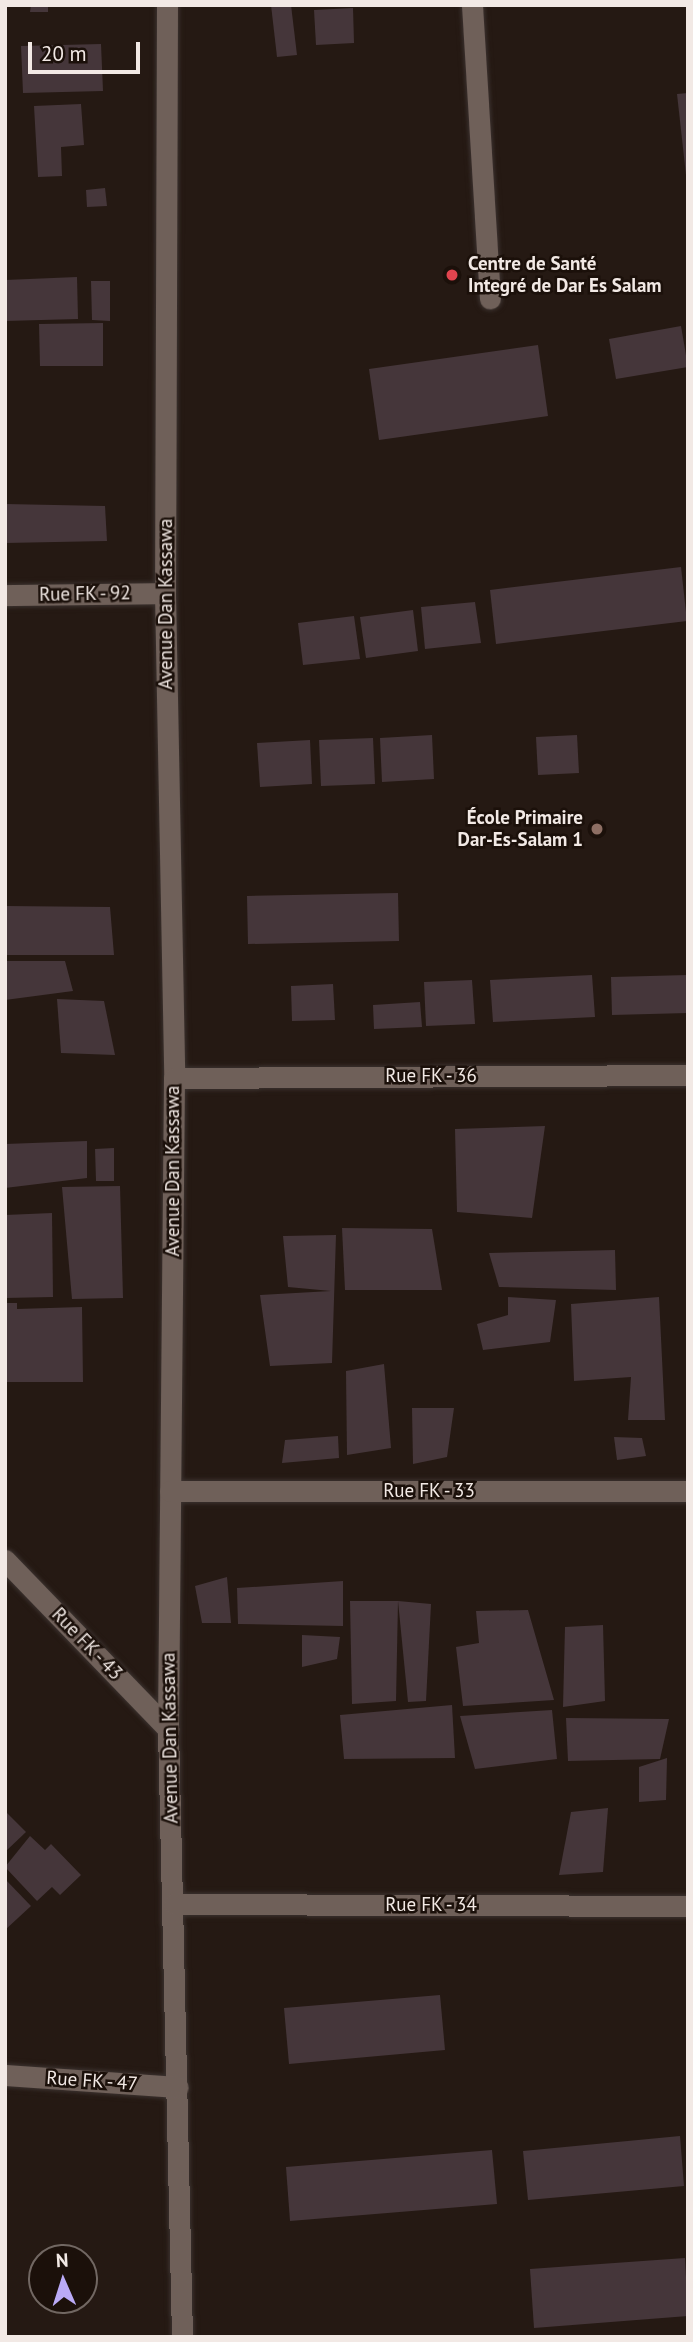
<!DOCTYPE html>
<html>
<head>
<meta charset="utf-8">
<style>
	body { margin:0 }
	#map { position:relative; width:693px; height:2342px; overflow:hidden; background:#251913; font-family:"PT Sans",sans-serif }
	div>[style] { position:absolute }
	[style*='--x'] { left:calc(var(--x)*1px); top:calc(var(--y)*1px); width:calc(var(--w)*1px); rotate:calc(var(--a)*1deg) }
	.building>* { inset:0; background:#45363a }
	.roads { filter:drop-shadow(0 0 2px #3b322f) drop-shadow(0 0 2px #3b322f) }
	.minor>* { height:21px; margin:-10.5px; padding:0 10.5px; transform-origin:10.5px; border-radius:10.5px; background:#6f6059 }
	.dots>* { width:19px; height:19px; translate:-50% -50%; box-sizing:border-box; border:4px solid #1b100a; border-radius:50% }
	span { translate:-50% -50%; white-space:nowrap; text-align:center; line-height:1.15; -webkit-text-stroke:5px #1b100a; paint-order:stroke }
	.poi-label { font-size:19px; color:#f2e9e5; font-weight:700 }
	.left { translate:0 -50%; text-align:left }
	.right { translate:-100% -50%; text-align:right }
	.street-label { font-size:19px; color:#f2e9e5 }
	.frame { position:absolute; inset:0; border:7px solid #f2e9e5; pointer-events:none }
	.north { position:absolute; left:28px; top:2244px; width:70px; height:70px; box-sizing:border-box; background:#1b100a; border:2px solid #716762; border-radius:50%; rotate:357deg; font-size:19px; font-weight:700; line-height:28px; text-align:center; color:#f2e9e5 }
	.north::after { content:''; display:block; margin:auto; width:24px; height:32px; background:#baaaf6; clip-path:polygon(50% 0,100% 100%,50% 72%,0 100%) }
	.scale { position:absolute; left:28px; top:42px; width:112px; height:32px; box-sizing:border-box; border:4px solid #f2e9e5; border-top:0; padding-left:9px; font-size:21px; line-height:24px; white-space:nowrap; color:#f2e9e5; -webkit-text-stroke:5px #1b100a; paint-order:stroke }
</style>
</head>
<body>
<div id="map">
	<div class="building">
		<i style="clip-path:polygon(31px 5px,48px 5px,48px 12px,30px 12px)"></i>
		<i style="clip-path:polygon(271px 5px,291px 5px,297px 55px,277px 57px)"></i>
		<i style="clip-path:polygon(353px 8px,354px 43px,316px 45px,314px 10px)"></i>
		<i style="clip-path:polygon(101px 44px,103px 91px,23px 93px,21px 46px)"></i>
		<i style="clip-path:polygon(688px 93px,688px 175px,686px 175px,677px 94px)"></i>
		<i style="clip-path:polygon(81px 104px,84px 145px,61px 147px,62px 176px,38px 177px,34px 106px)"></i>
		<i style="clip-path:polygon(105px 188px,107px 206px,87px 207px,86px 190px)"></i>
		<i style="clip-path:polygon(77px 277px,78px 319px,5px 321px,5px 280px)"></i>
		<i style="clip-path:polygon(91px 281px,110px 281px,110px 321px,92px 320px)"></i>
		<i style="clip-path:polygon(103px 323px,103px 366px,40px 366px,39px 324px)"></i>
		<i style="clip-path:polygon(681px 326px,688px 367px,616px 379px,609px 339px)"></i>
		<i style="clip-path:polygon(538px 345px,548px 416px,379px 440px,369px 369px)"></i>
		<i style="clip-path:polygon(5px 504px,105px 506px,107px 541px,5px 543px)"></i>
		<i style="clip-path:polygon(681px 567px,687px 621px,496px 644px,490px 590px)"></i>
		<i style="clip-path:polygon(475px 602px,481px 643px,425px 649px,421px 607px)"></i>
		<i style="clip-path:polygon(413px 610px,418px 651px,366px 658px,360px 617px)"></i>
		<i style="clip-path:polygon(354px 616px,360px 659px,303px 665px,298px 623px)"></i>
		<i style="clip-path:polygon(432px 735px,434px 779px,382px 782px,380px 738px)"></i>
		<i style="clip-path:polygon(577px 735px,579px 773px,538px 775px,536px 737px)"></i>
		<i style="clip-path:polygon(373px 738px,375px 784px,321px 786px,319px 740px)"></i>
		<i style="clip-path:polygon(310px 740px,312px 784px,260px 787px,257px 743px)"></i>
		<i style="clip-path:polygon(398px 893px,399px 941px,248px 944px,247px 896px)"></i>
		<i style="clip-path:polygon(5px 906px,110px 907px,114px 955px,5px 955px)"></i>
		<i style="clip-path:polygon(5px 961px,65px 961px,73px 991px,5px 1000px)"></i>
		<i style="clip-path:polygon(592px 975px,595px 1017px,493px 1022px,490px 980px)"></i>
		<i style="clip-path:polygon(688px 975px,688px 1013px,612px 1015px,611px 977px)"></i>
		<i style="clip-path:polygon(472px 980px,475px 1024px,426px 1026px,424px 982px)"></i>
		<i style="clip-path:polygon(333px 984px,335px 1020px,292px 1021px,291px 986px)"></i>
		<i style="clip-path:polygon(57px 999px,104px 1001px,115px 1055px,61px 1053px)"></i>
		<i style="clip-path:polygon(420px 1002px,422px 1027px,374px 1029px,373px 1005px)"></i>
		<i style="clip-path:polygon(545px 1126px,532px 1218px,457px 1212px,455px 1129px)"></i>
		<i style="clip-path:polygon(87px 1141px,87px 1178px,5px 1188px,5px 1144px)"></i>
		<i style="clip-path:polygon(114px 1148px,114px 1181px,96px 1181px,95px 1149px)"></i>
		<i style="clip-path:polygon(120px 1186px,123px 1298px,72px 1299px,62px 1187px)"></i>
		<i style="clip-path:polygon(52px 1213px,53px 1297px,5px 1298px,5px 1215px)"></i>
		<i style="clip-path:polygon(342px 1228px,432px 1229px,442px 1290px,345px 1290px)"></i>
		<i style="clip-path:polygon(336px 1235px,332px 1363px,270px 1366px,260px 1295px,331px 1291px,288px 1287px,283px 1236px)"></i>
		<i style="clip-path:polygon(615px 1250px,616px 1290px,499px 1287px,489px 1253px)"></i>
		<i style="clip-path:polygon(508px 1297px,556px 1300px,550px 1342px,483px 1350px,477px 1324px,508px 1315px)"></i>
		<i style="clip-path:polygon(659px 1297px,665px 1420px,628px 1420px,631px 1377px,574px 1381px,571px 1304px)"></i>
		<i style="clip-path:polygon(5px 1303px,17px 1303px,17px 1309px,82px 1307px,83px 1382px,5px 1382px)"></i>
		<i style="clip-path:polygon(384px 1364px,391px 1448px,347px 1455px,346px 1371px)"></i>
		<i style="clip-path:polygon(412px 1408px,454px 1408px,447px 1457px,413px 1464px)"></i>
		<i style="clip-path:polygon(338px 1436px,339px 1458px,282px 1463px,285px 1440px)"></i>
		<i style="clip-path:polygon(614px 1437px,642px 1438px,646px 1456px,617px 1460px)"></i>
		<i style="clip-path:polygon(227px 1577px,231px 1623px,202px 1623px,195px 1586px)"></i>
		<i style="clip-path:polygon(343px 1581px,343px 1626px,238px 1624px,237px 1588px)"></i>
		<i style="clip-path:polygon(350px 1601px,398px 1601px,396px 1701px,352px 1704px)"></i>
		<i style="clip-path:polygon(398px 1601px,431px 1604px,426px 1701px,408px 1702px)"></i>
		<i style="clip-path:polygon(528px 1610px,554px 1700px,463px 1706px,456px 1647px,479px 1643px,476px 1611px)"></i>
		<i style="clip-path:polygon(603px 1625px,605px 1701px,563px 1707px,565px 1627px)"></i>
		<i style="clip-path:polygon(302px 1635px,340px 1637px,337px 1659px,302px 1667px)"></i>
		<i style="clip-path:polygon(452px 1705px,455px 1758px,344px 1759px,340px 1715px)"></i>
		<i style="clip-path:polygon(552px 1710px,557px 1759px,475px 1769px,460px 1716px)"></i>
		<i style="clip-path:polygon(566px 1718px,669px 1719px,660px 1759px,568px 1761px)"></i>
		<i style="clip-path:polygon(667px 1758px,666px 1800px,639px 1802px,639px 1767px)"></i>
		<i style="clip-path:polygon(608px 1808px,603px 1872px,559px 1875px,571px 1812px)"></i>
		<i style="clip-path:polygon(5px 1811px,26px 1832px,5px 1852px)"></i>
		<i style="clip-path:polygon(30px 1836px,45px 1850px,51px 1844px,81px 1875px,60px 1895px,52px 1887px,37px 1901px,5px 1867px)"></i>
		<i style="clip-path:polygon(5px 1879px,31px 1906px,5px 1930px)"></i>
		<i style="clip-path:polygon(440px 1995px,445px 2050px,289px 2064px,284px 2008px)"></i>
		<i style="clip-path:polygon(680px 2136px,684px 2186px,528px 2200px,523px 2151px)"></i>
		<i style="clip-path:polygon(492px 2150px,497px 2204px,290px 2221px,286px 2167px)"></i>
		<i style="clip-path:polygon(685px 2258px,688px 2316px,534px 2328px,530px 2269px)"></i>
	</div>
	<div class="roads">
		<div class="minor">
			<i style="--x:167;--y:5;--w:588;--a:90.19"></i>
			<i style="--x:165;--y:593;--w:485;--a:88.9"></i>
			<i style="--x:174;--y:1078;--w:651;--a:90.53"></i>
			<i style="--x:168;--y:1729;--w:608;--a:88.68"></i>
			<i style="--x:472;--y:5;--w:294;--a:86.5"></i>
			<i style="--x:5;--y:595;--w:160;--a:-0.7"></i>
			<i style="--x:174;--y:1078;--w:514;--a:-0.33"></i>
			<i style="--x:170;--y:1491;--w:518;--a:0"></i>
			<i style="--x:5;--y:1560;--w:235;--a:46"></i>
			<i style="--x:174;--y:1904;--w:514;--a:0.22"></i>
			<i style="--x:5;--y:2075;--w:173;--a:4"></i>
		</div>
	</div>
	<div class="dots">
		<i style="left:452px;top:275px;background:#e0444e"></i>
		<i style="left:597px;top:829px;background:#8d6e63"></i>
	</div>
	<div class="poi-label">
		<span class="left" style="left:468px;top:275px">Centre de Santé<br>Integré de Dar Es Salam</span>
		<span class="right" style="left:583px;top:829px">École Primaire<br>Dar-Es-Salam 1</span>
	</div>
	<div class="street-label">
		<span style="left:85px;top:594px;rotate:-1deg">Rue FK - 92</span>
		<span style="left:166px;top:604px;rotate:-90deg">Avenue Dan Kassawa</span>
		<span style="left:431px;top:1076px">Rue FK - 36</span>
		<span style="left:173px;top:1171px;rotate:-90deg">Avenue Dan Kassawa</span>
		<span style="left:429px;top:1491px">Rue FK - 33</span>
		<span style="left:87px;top:1644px;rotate:46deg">Rue FK - 43</span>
		<span style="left:170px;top:1738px;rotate:-91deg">Avenue Dan Kassawa</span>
		<span style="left:431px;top:1905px">Rue FK - 34</span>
		<span style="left:92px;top:2081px;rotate:4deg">Rue FK - 47</span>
	</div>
	<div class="frame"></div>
	<div class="north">N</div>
	<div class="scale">20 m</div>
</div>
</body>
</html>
